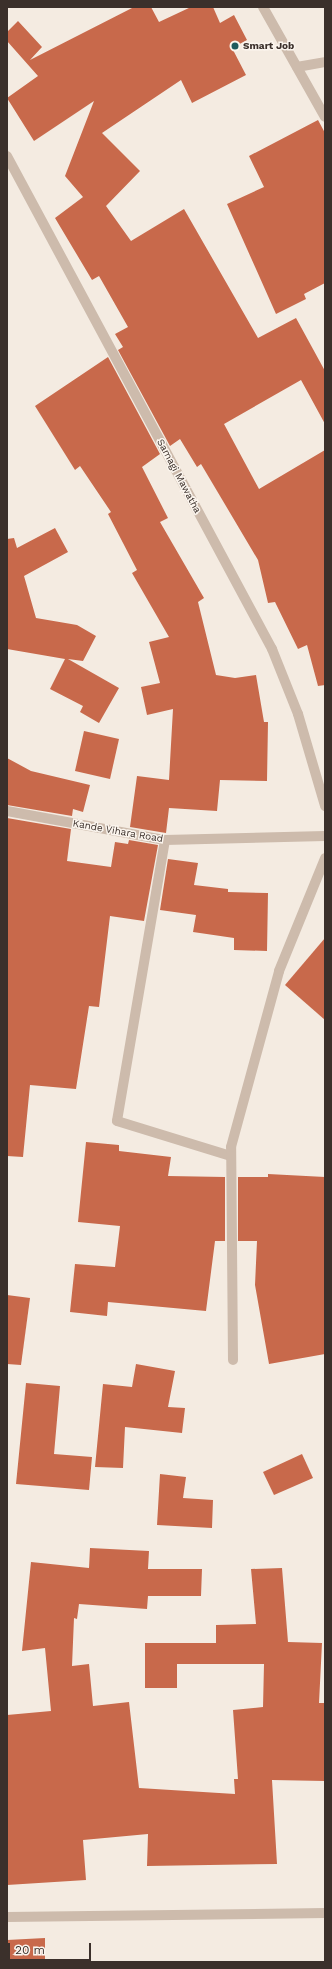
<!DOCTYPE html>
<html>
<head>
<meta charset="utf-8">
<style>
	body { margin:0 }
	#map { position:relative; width:332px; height:1969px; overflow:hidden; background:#f4ebe1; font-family:"Work Sans",sans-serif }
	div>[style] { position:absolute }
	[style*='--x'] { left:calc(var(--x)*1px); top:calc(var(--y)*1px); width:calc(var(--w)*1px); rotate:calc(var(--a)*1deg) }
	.building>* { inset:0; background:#c8694b }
	.minor>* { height:10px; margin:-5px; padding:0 5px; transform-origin:5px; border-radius:5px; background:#cdbbac }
	.dots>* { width:11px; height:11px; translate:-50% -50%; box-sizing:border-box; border:2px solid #fbf5ee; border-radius:50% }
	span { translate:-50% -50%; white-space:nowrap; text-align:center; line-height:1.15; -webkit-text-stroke:3px #fbf5ee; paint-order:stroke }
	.poi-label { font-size:10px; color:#3b302b; font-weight:700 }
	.left { translate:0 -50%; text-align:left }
	.street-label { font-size:10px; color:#3b302b }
	.frame { position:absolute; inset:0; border:8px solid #3b302b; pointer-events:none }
	.scale { position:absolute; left:8px; top:1943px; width:83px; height:18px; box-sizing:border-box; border:2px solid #3b302b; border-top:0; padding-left:5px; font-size:12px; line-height:14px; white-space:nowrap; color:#3b302b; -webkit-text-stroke:3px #fbf5ee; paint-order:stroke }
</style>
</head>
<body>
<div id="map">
	<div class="building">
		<i style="clip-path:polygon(134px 7px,151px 7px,159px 22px,191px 7px,213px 7px,220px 23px,234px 15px,247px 40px,232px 48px,246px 75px,192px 103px,181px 80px,102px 133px,140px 171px,106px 206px,131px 241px,184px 209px,258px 338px,296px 318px,325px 371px,325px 424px,301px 380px,224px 424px,259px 489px,325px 450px,325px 685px,318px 686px,307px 645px,298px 649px,275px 602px,268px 603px,258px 560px,201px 464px,197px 467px,180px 439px,170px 446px,118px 350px,123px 347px,115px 334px,128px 327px,99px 276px,92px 280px,55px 218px,83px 197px,65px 176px,94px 101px,34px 141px,7px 98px,38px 76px,7px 41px,7px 32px,18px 21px,42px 47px,30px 60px)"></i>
		<i style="clip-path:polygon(318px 120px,325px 133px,325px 283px,304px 294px,306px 299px,276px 314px,227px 204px,264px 187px,249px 156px)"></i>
		<i style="clip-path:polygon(108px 357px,160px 454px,142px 467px,168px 518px,160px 522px,204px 598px,198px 602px,216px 675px,235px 678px,256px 675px,264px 722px,268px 722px,267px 781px,220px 780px,217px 811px,169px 808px,166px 833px,130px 827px,137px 776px,169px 780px,173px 709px,147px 715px,141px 687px,160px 683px,149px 642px,169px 637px,132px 573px,137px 570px,108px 514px,111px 512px,80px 466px,75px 470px,35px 406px)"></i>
		<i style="clip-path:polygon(55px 528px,68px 552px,24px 576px,36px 618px,77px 625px,96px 636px,83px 661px,68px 659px,119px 688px,99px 723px,80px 712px,83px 706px,50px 689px,65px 659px,7px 649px,7px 539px,14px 538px,17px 548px)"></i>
		<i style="clip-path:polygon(84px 731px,119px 739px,110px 779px,75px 771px)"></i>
		<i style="clip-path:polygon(7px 758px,31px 771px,90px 785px,83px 812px,73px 809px,72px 816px,7px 805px)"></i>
		<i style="clip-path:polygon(7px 818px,71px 829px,67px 861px,111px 867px,115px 842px,128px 844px,129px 840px,158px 845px,144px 921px,110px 916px,99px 1007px,89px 1006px,76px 1089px,30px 1085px,23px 1157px,7px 1156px)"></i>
		<i style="clip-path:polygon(168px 859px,198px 863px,194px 885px,228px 889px,228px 892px,268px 893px,267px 951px,234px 950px,234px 938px,193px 932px,196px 915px,160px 910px)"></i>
		<i style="clip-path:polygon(325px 938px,325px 1020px,285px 985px)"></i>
		<i style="clip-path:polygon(86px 1142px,119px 1145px,119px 1151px,171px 1157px,168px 1176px,225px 1177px,225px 1241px,215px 1241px,206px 1311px,108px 1302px,107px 1316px,70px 1312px,75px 1264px,115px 1267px,120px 1226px,78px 1222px)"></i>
		<i style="clip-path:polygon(268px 1174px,325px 1177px,325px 1354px,269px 1364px,255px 1285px,257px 1241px,238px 1241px,238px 1177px,268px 1177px)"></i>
		<i style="clip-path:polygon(7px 1295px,30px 1298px,21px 1365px,7px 1364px)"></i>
		<i style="clip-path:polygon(136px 1364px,175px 1371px,168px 1407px,185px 1408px,182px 1433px,125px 1427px,123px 1468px,95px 1467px,103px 1384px,132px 1387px)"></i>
		<i style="clip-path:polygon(26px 1383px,60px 1386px,54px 1454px,92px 1457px,89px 1490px,16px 1484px)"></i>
		<i style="clip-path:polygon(302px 1454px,313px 1478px,274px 1495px,263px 1472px)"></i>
		<i style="clip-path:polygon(160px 1474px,186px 1477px,183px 1498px,213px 1500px,212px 1528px,157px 1525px)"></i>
		<i style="clip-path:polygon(90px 1548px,149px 1551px,148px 1569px,202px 1569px,201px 1596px,148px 1596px,147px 1609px,79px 1604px,77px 1619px,74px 1618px,72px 1666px,89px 1664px,93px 1706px,129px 1702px,139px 1788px,235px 1794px,234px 1779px,238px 1779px,233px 1710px,263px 1707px,264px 1664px,177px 1664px,177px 1688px,145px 1688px,145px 1643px,216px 1643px,216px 1625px,256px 1624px,251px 1569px,282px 1568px,288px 1642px,322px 1643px,319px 1703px,325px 1703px,325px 1781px,272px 1780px,277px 1864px,147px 1866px,148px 1834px,83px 1840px,86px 1880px,7px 1885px,7px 1715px,51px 1711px,45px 1648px,22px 1651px,31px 1562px,89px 1568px)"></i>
		<i style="clip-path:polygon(45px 1938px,45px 1962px,7px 1962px,7px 1940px)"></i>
	</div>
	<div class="minor">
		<i style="--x:263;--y:7;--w:126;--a:60.6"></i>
		<i style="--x:297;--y:67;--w:28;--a:-10"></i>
		<i style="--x:7;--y:156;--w:560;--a:61.74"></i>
		<i style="--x:272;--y:649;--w:70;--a:68.2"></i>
		<i style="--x:298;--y:714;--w:96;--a:73.6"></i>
		<i style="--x:7;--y:811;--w:161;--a:10.4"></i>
		<i style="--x:165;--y:840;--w:160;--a:-1.4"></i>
		<i style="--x:165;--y:840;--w:285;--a:99.7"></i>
		<i style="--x:117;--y:1121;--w:119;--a:17.1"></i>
		<i style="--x:233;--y:1360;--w:213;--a:-90.5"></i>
		<i style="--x:231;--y:1147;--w:182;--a:-74.7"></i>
		<i style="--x:279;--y:971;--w:122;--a:-67.8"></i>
		<i style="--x:7;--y:1917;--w:318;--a:-0.7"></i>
	</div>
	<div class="dots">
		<i style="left:235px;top:46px;background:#1f5a5e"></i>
	</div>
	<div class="poi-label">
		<span class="left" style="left:243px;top:46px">Smart Job</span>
	</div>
	<div class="street-label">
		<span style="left:179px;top:476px;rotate:62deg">Samagi Mawatha</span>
		<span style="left:118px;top:831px;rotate:10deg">Kande Vihara Road</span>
	</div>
	<div class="frame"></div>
	<div class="scale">20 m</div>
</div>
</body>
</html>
